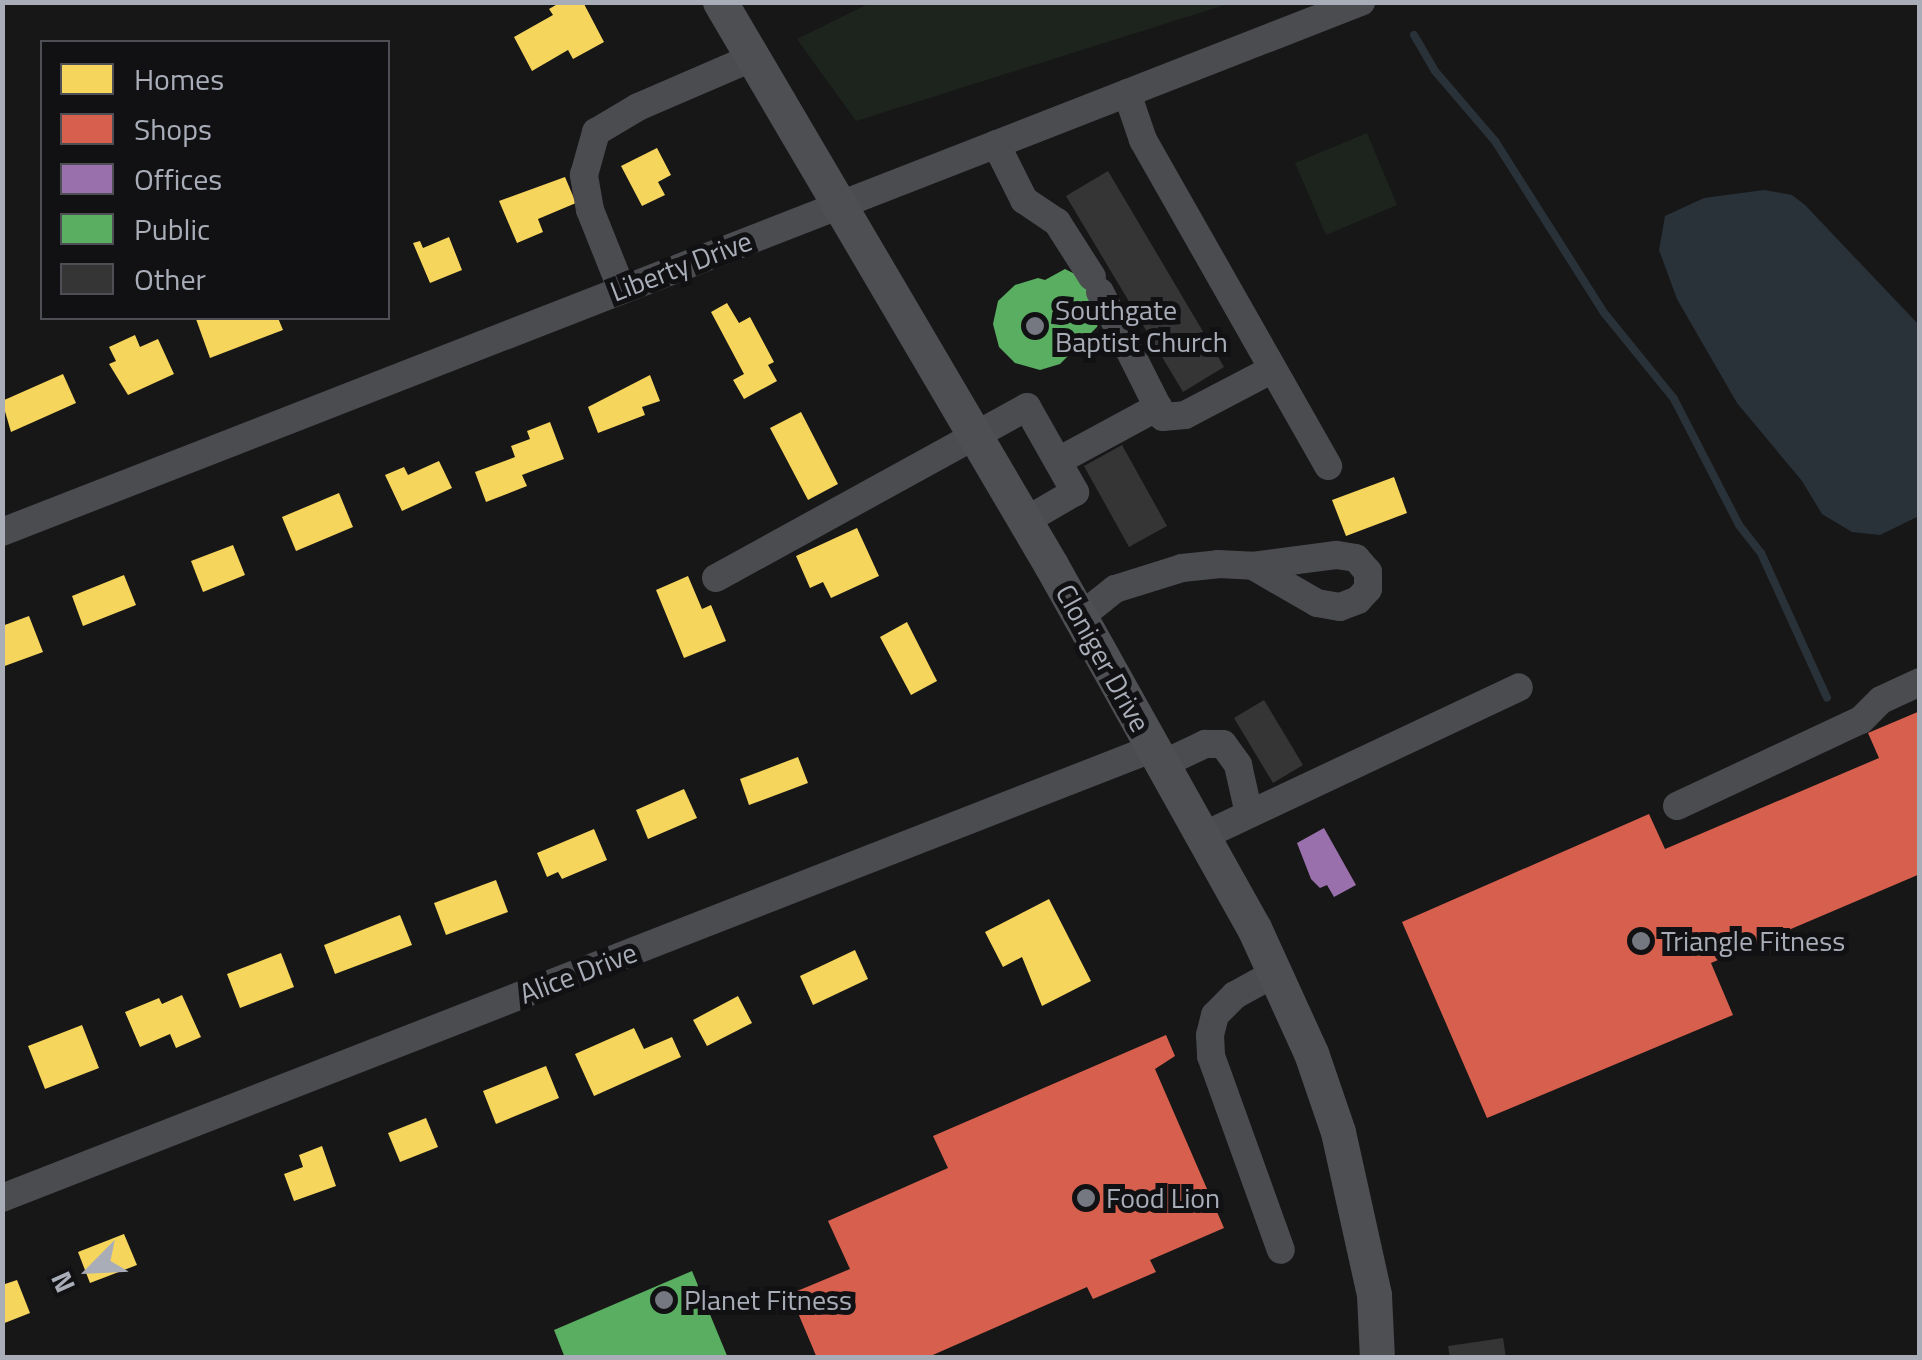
<!DOCTYPE html>
<html>
<head>
<meta charset="utf-8">
<style>
	body { margin:0 }
	#map { position:relative; width:1922px; height:1360px; overflow:hidden; background:#171717; font-family:"Titillium Web",sans-serif }
	div>[style] { position:absolute }
	[style*='--x'] { left:calc(var(--x)*1px); top:calc(var(--y)*1px); width:calc(var(--w)*1px); rotate:calc(var(--a)*1deg) }
	.green>* { inset:0; background:#1d241e }
	.water>* { inset:0; background:#2a3239 }
	.homes>* { inset:0; background:#f6d55c }
	.shops>* { inset:0; background:#d6604d }
	.offices>* { inset:0; background:#9970ab }
	.public>* { inset:0; background:#5aae61 }
	.stream>* { height:8px; margin:-4px; padding:0 4px; transform-origin:4px; border-radius:4px; background:#2a3239 }
	.building>* { inset:0; background:#353536 }
	.minor>* { height:28px; margin:-14px; padding:0 14px; transform-origin:14px; border-radius:14px; background:#4b4c50 }
	.major>* { height:35px; margin:-17.5px; padding:0 17.5px; transform-origin:17.5px; border-radius:17.5px; background:#4d4f52 }
	.dots>* { width:28px; height:28px; translate:-50% -50%; box-sizing:border-box; border:5px solid #111113; border-radius:50% }
	span { translate:-50% -50%; white-space:nowrap; text-align:center; line-height:1.15; -webkit-text-stroke:10px #111113; paint-order:stroke }
	.street-label { font-size:28px; color:#a8adb8 }
	.poi-label { font-size:28px; color:#a8adb8 }
	.left { translate:0 -50%; text-align:left }
	.frame { position:absolute; inset:0; border:5px solid #a8adb8; pointer-events:none }
	.legend { position:absolute; left:40px; top:40px; width:350px; height:280px; box-sizing:border-box; background:#111113; border:2px solid #4d4f55; margin:0; padding:12px 18px; list-style:none; font-size:30px; color:#a8adb8 }
	.legend li { display:flex; align-items:center; gap:20px; height:50px }
	.legend b { width:50px; border:2px solid #4d4f55 }
	.north { position:absolute; left:40px; top:1220px; width:100px; height:100px; -webkit-text-stroke:8px #111113; paint-order:stroke; rotate:246deg; font-size:28px; font-weight:700; line-height:40px; text-align:center; color:#a8adb8 }
	.north::after { content:''; display:block; margin:auto; width:35px; height:45px; background:#a8adb8; clip-path:polygon(50% 0,100% 100%,50% 72%,0 100%) }
</style>
</head>
<body>
<div id="map">
	<div class="green">
		<i style="clip-path:polygon(870px 3px,870px 2px,1231px 3px,856px 121px,797px 39px)"></i>
		<i style="clip-path:polygon(1367px 133px,1397px 205px,1326px 235px,1295px 163px)"></i>
	</div>
	<div class="water">
		<i style="clip-path:polygon(1764px 190px,1792px 195px,1805px 205px,1919px 325px,1919px 516px,1880px 535px,1852px 532px,1822px 514px,1802px 481px,1737px 403px,1677px 299px,1659px 250px,1665px 216px,1704px 198px)"></i>
	</div>
	<div class="homes">
		<i style="clip-path:polygon(561px 2px,583px 2px,604px 42px,573px 59px,568px 50px,532px 71px,514px 37px,553px 15px,549px 9px)"></i>
		<i style="clip-path:polygon(657px 148px,671px 175px,658px 182px,665px 195px,642px 206px,621px 166px)"></i>
		<i style="clip-path:polygon(565px 177px,576px 203px,538px 219px,543px 232px,517px 243px,499px 201px)"></i>
		<i style="clip-path:polygon(449px 237px,462px 270px,430px 283px,413px 243px,420px 241px,423px 248px)"></i>
		<i style="clip-path:polygon(727px 303px,739px 323px,750px 317px,774px 362px,768px 365px,777px 381px,744px 399px,733px 380px,744px 374px,711px 312px)"></i>
		<i style="clip-path:polygon(278px 318px,283px 330px,210px 358px,196px 319px)"></i>
		<i style="clip-path:polygon(135px 335px,140px 347px,158px 339px,174px 374px,128px 395px,109px 364px,116px 361px,109px 347px)"></i>
		<i style="clip-path:polygon(63px 374px,76px 403px,11px 432px,2px 401px)"></i>
		<i style="clip-path:polygon(650px 375px,660px 401px,642px 407px,645px 415px,598px 433px,588px 407px)"></i>
		<i style="clip-path:polygon(801px 412px,838px 484px,808px 500px,770px 428px)"></i>
		<i style="clip-path:polygon(550px 422px,564px 459px,522px 475px,527px 486px,486px 502px,475px 472px,515px 457px,511px 446px,530px 439px,527px 431px)"></i>
		<i style="clip-path:polygon(439px 461px,452px 488px,402px 511px,385px 475px,404px 467px,408px 475px)"></i>
		<i style="clip-path:polygon(1394px 477px,1407px 513px,1346px 536px,1332px 500px)"></i>
		<i style="clip-path:polygon(339px 493px,353px 527px,296px 551px,282px 517px)"></i>
		<i style="clip-path:polygon(857px 528px,879px 576px,831px 598px,823px 582px,810px 588px,796px 556px)"></i>
		<i style="clip-path:polygon(233px 545px,245px 575px,203px 592px,191px 561px)"></i>
		<i style="clip-path:polygon(124px 575px,136px 605px,83px 626px,72px 596px)"></i>
		<i style="clip-path:polygon(688px 576px,702px 609px,711px 605px,726px 641px,684px 658px,656px 590px)"></i>
		<i style="clip-path:polygon(29px 616px,43px 652px,2px 667px,2px 626px)"></i>
		<i style="clip-path:polygon(907px 622px,937px 681px,911px 695px,880px 637px)"></i>
		<i style="clip-path:polygon(798px 757px,808px 783px,749px 805px,740px 779px)"></i>
		<i style="clip-path:polygon(684px 789px,697px 818px,648px 839px,636px 810px)"></i>
		<i style="clip-path:polygon(594px 829px,607px 860px,562px 879px,558px 872px,547px 877px,537px 853px)"></i>
		<i style="clip-path:polygon(496px 880px,508px 912px,446px 935px,434px 903px)"></i>
		<i style="clip-path:polygon(1049px 899px,1091px 981px,1042px 1006px,1022px 957px,1003px 967px,985px 932px)"></i>
		<i style="clip-path:polygon(400px 915px,412px 945px,335px 974px,324px 945px)"></i>
		<i style="clip-path:polygon(855px 950px,868px 979px,813px 1005px,800px 976px)"></i>
		<i style="clip-path:polygon(281px 953px,294px 987px,240px 1008px,227px 974px)"></i>
		<i style="clip-path:polygon(182px 995px,201px 1037px,176px 1048px,170px 1034px,140px 1047px,125px 1012px,159px 998px,162px 1004px)"></i>
		<i style="clip-path:polygon(738px 996px,752px 1023px,707px 1046px,693px 1020px)"></i>
		<i style="clip-path:polygon(82px 1025px,99px 1068px,45px 1089px,28px 1046px)"></i>
		<i style="clip-path:polygon(634px 1028px,644px 1049px,672px 1037px,681px 1057px,594px 1096px,575px 1054px)"></i>
		<i style="clip-path:polygon(546px 1066px,559px 1098px,496px 1124px,483px 1091px)"></i>
		<i style="clip-path:polygon(426px 1118px,438px 1147px,400px 1162px,388px 1133px)"></i>
		<i style="clip-path:polygon(322px 1146px,336px 1186px,294px 1201px,284px 1174px,303px 1167px,299px 1155px)"></i>
		<i style="clip-path:polygon(124px 1234px,137px 1265px,90px 1283px,78px 1252px)"></i>
		<i style="clip-path:polygon(17px 1280px,30px 1313px,2px 1324px,2px 1285px)"></i>
	</div>
	<div class="shops">
		<i style="clip-path:polygon(1920px 711px,1920px 874px,1711px 963px,1733px 1015px,1487px 1118px,1402px 922px,1649px 814px,1665px 849px,1879px 758px,1868px 733px)"></i>
		<i style="clip-path:polygon(1166px 1035px,1175px 1056px,1155px 1069px,1224px 1228px,1150px 1260px,1156px 1272px,1093px 1299px,1087px 1287px,926px 1358px,817px 1358px,790px 1294px,850px 1269px,828px 1221px,948px 1168px,933px 1136px)"></i>
	</div>
	<div class="offices">
		<i style="clip-path:polygon(1324px 828px,1356px 885px,1334px 897px,1327px 885px,1320px 888px,1311px 879px,1297px 843px)"></i>
	</div>
	<div class="public">
		<i style="clip-path:polygon(1065px 269px,1079px 276px,1093px 293px,1100px 313px,1097px 327px,1060px 364px,1040px 370px,1015px 363px,999px 347px,993px 324px,998px 301px,1015px 285px,1038px 278px,1045px 280px)"></i>
		<i style="clip-path:polygon(692px 1271px,728px 1358px,565px 1358px,554px 1330px)"></i>
	</div>
	<div class="stream">
		<i style="--x:1414;--y:35;--w:42;--a:59.7"></i>
		<i style="--x:1435;--y:71;--w:92;--a:49.4"></i>
		<i style="--x:1495;--y:141;--w:205;--a:57.6"></i>
		<i style="--x:1605;--y:314;--w:109;--a:50.9"></i>
		<i style="--x:1674;--y:399;--w:142;--a:62.7"></i>
		<i style="--x:1739;--y:525;--w:36;--a:52"></i>
		<i style="--x:1761;--y:553;--w:159;--a:65.5"></i>
	</div>
	<div class="building">
		<i style="clip-path:polygon(1108px 171px,1224px 367px,1183px 392px,1066px 196px)"></i>
		<i style="clip-path:polygon(1122px 445px,1167px 526px,1129px 547px,1084px 466px)"></i>
		<i style="clip-path:polygon(1264px 700px,1303px 765px,1273px 783px,1234px 718px)"></i>
		<i style="clip-path:polygon(1503px 1338px,1506px 1358px,1450px 1358px,1448px 1346px)"></i>
	</div>
	<div class="minor">
		<i style="--x:1127;--y:93;--w:50;--a:71.2"></i>
		<i style="--x:1143;--y:140;--w:375;--a:60.4"></i>
		<i style="--x:996;--y:144;--w:63;--a:63.4"></i>
		<i style="--x:1024;--y:200;--w:40;--a:34"></i>
		<i style="--x:1057;--y:222;--w:65;--a:57.5"></i>
		<i style="--x:622;--y:290;--w:86;--a:-111.8"></i>
		<i style="--x:590;--y:210;--w:36;--a:-100"></i>
		<i style="--x:584;--y:175;--w:45;--a:-74.4"></i>
		<i style="--x:596;--y:132;--w:49;--a:-30.8"></i>
		<i style="--x:638;--y:107;--w:124;--a:-23.3"></i>
		<i style="--x:1100;--y:292;--w:140;--a:63.3"></i>
		<i style="--x:1163;--y:417;--w:22;--a:-5"></i>
		<i style="--x:1185;--y:415;--w:99;--a:-27.6"></i>
		<i style="--x:1058;--y:461;--w:114;--a:-28.4"></i>
		<i style="--x:2;--y:532;--w:1459;--a:-21.31"></i>
		<i style="--x:716;--y:578;--w:355;--a:-28.8"></i>
		<i style="--x:1027;--y:407;--w:98;--a:60.5"></i>
		<i style="--x:1075;--y:492;--w:58;--a:149.9"></i>
		<i style="--x:1080;--y:617;--w:45;--a:-38.7"></i>
		<i style="--x:1115;--y:589;--w:70;--a:-17.4"></i>
		<i style="--x:1182;--y:568;--w:36;--a:-6"></i>
		<i style="--x:1218;--y:564;--w:35;--a:3"></i>
		<i style="--x:1253;--y:566;--w:74;--a:30"></i>
		<i style="--x:1317;--y:603;--w:23;--a:10"></i>
		<i style="--x:1340;--y:607;--w:19;--a:-21"></i>
		<i style="--x:1358;--y:600;--w:15;--a:-48"></i>
		<i style="--x:1368;--y:589;--w:17;--a:-90"></i>
		<i style="--x:1368;--y:572;--w:18;--a:-131"></i>
		<i style="--x:1356;--y:558;--w:20;--a:-171"></i>
		<i style="--x:1336;--y:555;--w:84;--a:172.5"></i>
		<i style="--x:1163;--y:764;--w:47;--a:-25.5"></i>
		<i style="--x:1205;--y:744;--w:18;--a:0"></i>
		<i style="--x:1223;--y:744;--w:26;--a:54"></i>
		<i style="--x:1238;--y:765;--w:50;--a:77.3"></i>
		<i style="--x:1677;--y:806;--w:203;--a:-25.1"></i>
		<i style="--x:1861;--y:720;--w:28;--a:-45"></i>
		<i style="--x:1881;--y:700;--w:43;--a:-24.8"></i>
		<i style="--x:1203;--y:836;--w:349;--a:-25.2"></i>
		<i style="--x:1275;--y:973;--w:46;--a:151.2"></i>
		<i style="--x:1235;--y:995;--w:28;--a:135"></i>
		<i style="--x:1215;--y:1015;--w:21;--a:104"></i>
		<i style="--x:1210;--y:1035;--w:21;--a:87"></i>
		<i style="--x:1211;--y:1056;--w:206;--a:70.2"></i>
		<i style="--x:2;--y:1198;--w:1237;--a:-21.34"></i>
	</div>
	<div class="major">
		<i style="--x:720;--y:2;--w:653;--a:59.55"></i>
		<i style="--x:1051;--y:565;--w:416;--a:60.8"></i>
		<i style="--x:1254;--y:928;--w:137;--a:65.5"></i>
		<i style="--x:1311;--y:1053;--w:83;--a:71.1"></i>
		<i style="--x:1338;--y:1132;--w:167;--a:77.5"></i>
		<i style="--x:1374;--y:1295;--w:63;--a:87.3"></i>
	</div>
	<div class="dots">
		<i style="left:1035px;top:326px;background:#757880"></i>
		<i style="left:1641px;top:941px;background:#757880"></i>
		<i style="left:1086px;top:1198px;background:#757880"></i>
		<i style="left:664px;top:1300px;background:#757880"></i>
	</div>
	<div class="street-label">
		<span style="left:681px;top:266px;rotate:-21deg">Liberty Drive</span>
		<span style="left:1103px;top:658px;rotate:61deg">Cloniger Drive</span>
		<span style="left:578px;top:973px;rotate:-21deg">Alice Drive</span>
	</div>
	<div class="poi-label">
		<span class="left" style="left:1055px;top:326px">Southgate<br>Baptist Church</span>
		<span class="left" style="left:1661px;top:941px">Triangle Fitness</span>
		<span class="left" style="left:1106px;top:1198px">Food Lion</span>
		<span class="left" style="left:684px;top:1300px">Planet Fitness</span>
	</div>
	<div class="frame"></div>
	<ul class="legend">
	<li><b style="height:28px;background:#f6d55c"></b>Homes</li>
	<li><b style="height:28px;background:#d6604d"></b>Shops</li>
	<li><b style="height:28px;background:#9970ab"></b>Offices</li>
	<li><b style="height:28px;background:#5aae61"></b>Public</li>
	<li><b style="height:28px;background:#353536"></b>Other</li>
	</ul>
	<div class="north">N</div>
</div>
</body>
</html>
